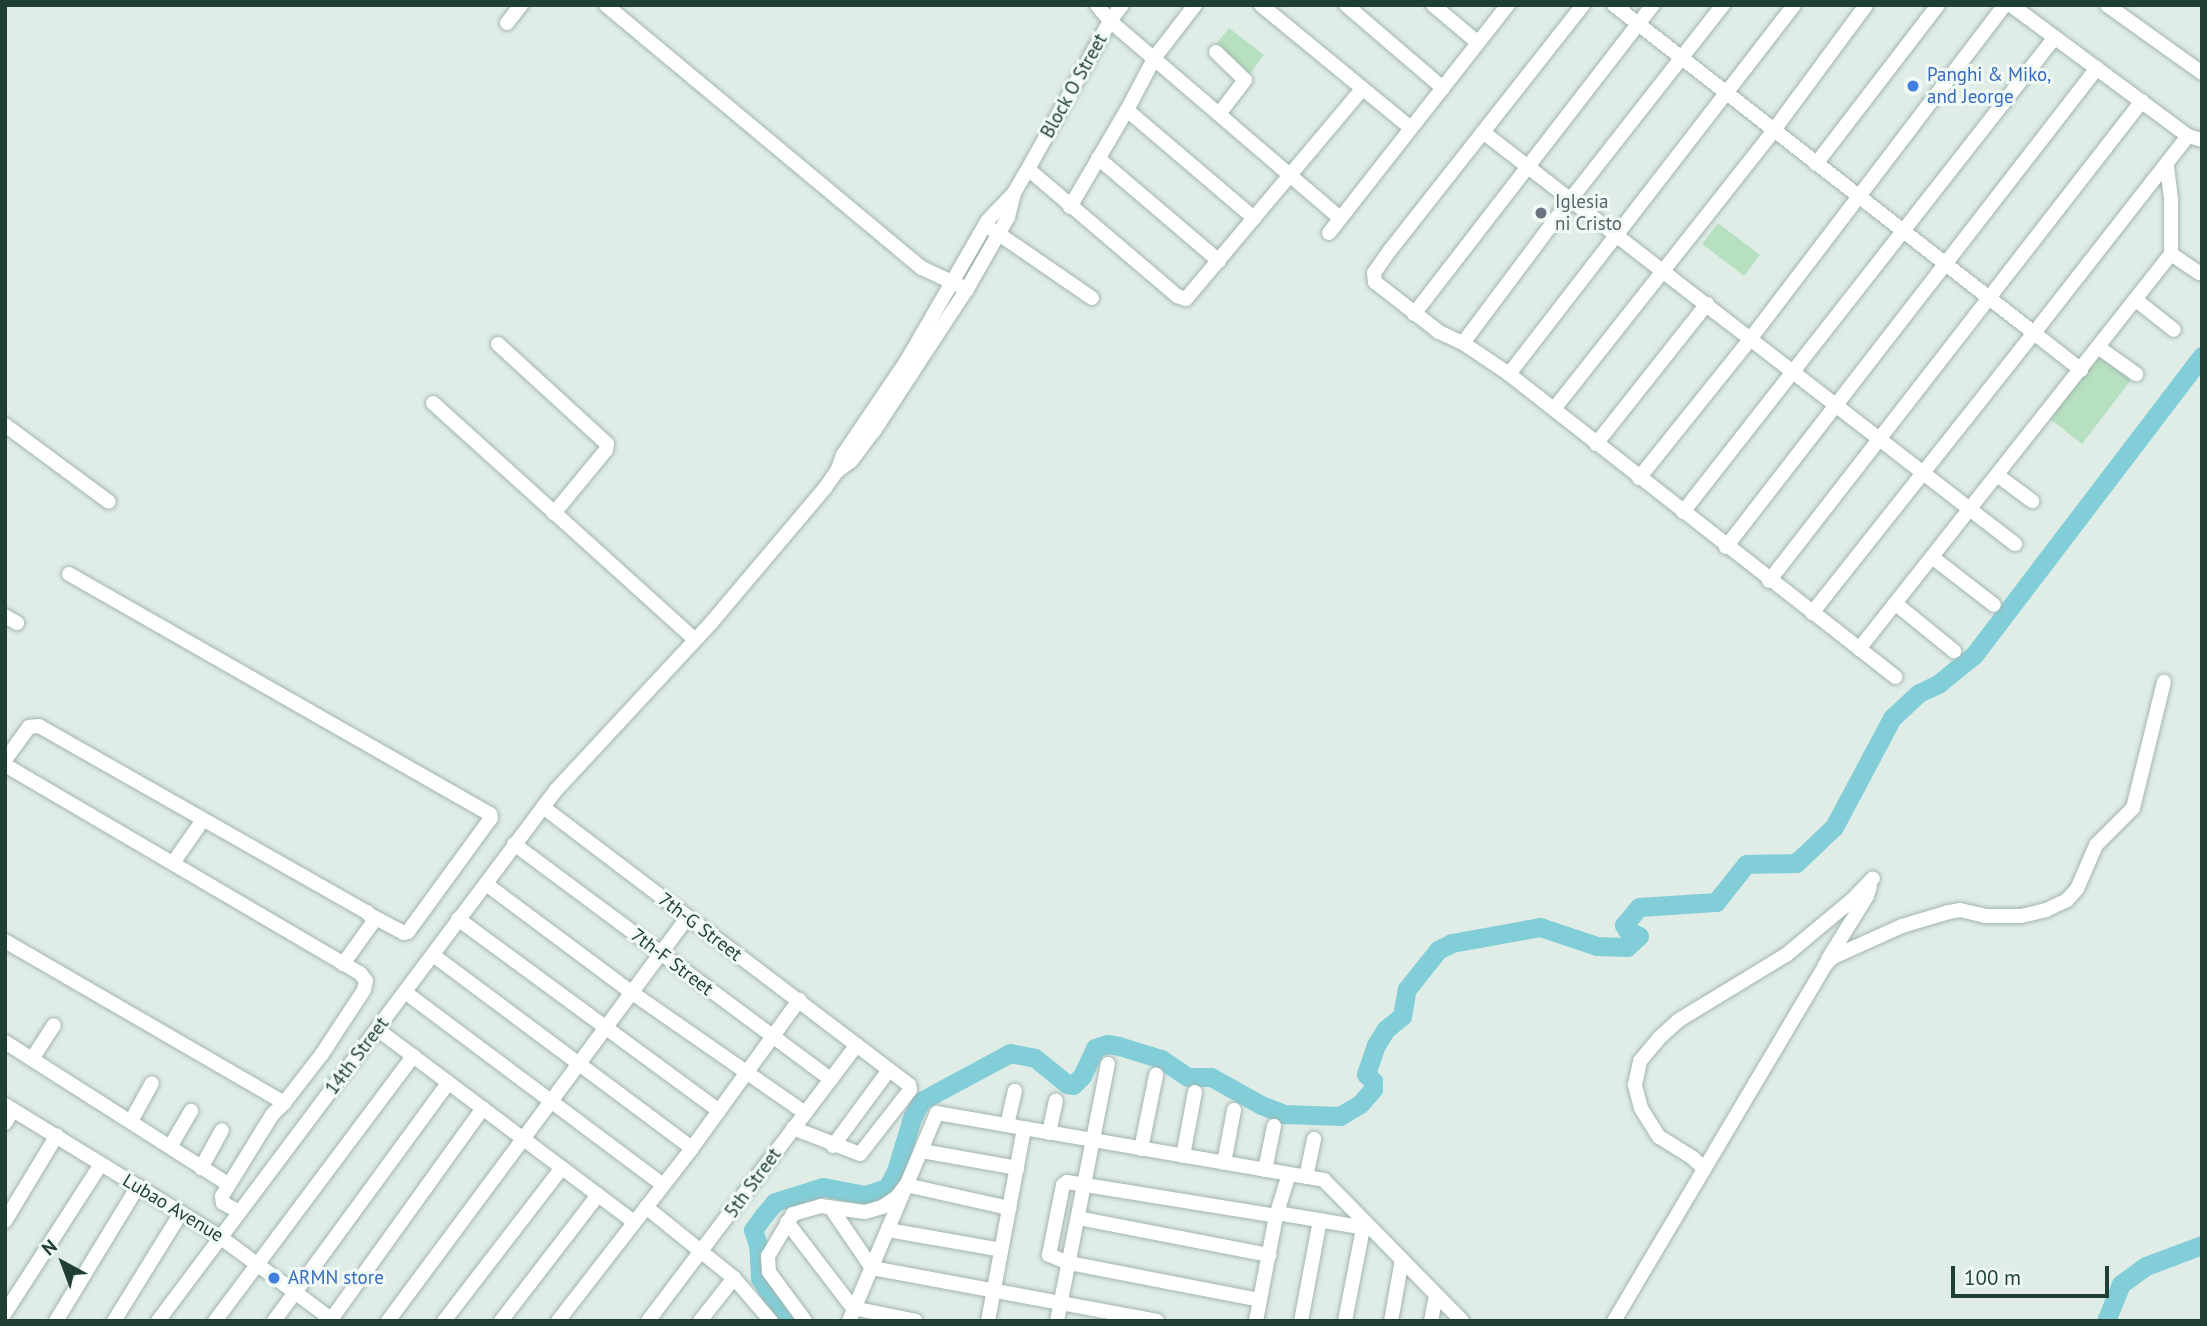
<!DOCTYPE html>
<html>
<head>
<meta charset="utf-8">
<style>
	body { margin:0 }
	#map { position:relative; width:2207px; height:1326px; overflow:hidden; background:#e0ede7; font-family:"PT Sans",sans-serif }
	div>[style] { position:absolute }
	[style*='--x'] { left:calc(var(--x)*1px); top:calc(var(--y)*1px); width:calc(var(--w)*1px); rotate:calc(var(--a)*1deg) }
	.green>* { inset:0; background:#b7e0c0 }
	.river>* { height:19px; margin:-9.5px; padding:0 9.5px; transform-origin:9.5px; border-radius:9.5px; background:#82ced8 }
	.roads { filter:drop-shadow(0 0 2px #a2b5ae) drop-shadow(0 0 2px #a2b5ae) }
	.minor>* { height:14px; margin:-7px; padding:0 7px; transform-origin:7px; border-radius:7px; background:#fff }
	.dots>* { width:19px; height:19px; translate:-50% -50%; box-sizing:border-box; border:4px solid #f1f9f5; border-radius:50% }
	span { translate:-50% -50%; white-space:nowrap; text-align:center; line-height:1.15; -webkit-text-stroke:6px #f1f9f5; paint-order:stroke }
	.shop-label { font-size:19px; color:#366cbe }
	.left { translate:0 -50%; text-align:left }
	.street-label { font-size:19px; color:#1f3f35 }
	.worship-label { font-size:19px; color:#5b616d }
	.frame { position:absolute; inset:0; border:7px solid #1f3f35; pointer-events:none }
	.north { position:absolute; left:28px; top:1228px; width:70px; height:70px; -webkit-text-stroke:5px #f1f9f5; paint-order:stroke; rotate:319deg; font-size:19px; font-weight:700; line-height:28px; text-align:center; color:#1f3f35 }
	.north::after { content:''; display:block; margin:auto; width:24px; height:32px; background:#1f3f35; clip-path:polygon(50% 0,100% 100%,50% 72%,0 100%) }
	.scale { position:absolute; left:1951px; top:1266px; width:158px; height:32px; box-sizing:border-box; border:4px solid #1f3f35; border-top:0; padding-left:9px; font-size:21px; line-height:24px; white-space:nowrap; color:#1f3f35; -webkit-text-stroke:5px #f1f9f5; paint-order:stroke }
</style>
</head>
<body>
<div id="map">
	<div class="green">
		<i style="clip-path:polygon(1229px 28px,1264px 55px,1248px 76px,1213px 48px)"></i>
		<i style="clip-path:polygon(1718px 223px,1760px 255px,1744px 276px,1702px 244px)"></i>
		<i style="clip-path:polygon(2099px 355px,2131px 380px,2082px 444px,2050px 419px)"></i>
	</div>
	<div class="river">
		<i style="--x:787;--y:1321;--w:51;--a:-122.1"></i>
		<i style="--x:760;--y:1278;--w:33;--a:-93"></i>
		<i style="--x:758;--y:1245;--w:16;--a:-108"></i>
		<i style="--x:753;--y:1230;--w:19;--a:-54"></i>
		<i style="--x:764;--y:1215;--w:17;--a:-50"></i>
		<i style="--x:775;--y:1202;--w:50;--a:-17.4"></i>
		<i style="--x:823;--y:1187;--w:43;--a:10.8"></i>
		<i style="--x:865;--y:1195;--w:23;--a:-18"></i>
		<i style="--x:887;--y:1188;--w:19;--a:-62"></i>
		<i style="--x:896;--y:1171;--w:55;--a:-73.2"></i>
		<i style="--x:912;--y:1118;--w:19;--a:-62"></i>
		<i style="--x:921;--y:1101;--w:101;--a:-28.3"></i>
		<i style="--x:1010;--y:1053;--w:25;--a:11"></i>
		<i style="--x:1035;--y:1058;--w:41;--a:39.1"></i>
		<i style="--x:1067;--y:1084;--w:6;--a:9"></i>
		<i style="--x:1073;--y:1085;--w:13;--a:-45"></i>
		<i style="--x:1082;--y:1076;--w:31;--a:-65"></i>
		<i style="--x:1095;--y:1048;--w:13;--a:-18"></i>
		<i style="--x:1107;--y:1044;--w:12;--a:9"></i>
		<i style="--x:1119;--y:1046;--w:44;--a:17.2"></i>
		<i style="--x:1161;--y:1059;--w:32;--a:34"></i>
		<i style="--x:1188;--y:1077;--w:23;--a:0"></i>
		<i style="--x:1211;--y:1077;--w:57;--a:29.2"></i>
		<i style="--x:1261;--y:1105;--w:26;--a:21"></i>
		<i style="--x:1285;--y:1114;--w:55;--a:2.1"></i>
		<i style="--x:1340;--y:1116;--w:23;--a:-31"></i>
		<i style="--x:1360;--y:1104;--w:20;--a:-49"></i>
		<i style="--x:1373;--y:1089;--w:8;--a:-90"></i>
		<i style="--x:1373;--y:1081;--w:10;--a:-135"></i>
		<i style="--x:1366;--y:1074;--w:31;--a:-71"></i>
		<i style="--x:1376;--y:1045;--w:19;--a:-58"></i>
		<i style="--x:1386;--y:1029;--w:21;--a:-39"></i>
		<i style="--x:1402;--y:1016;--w:27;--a:-80"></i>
		<i style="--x:1407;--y:989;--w:50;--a:-51.5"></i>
		<i style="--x:1438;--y:950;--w:16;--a:-27"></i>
		<i style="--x:1452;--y:943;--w:89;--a:-10.3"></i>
		<i style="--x:1540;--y:927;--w:60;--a:18.4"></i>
		<i style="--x:1597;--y:946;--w:30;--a:2"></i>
		<i style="--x:1627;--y:947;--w:16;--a:-43"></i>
		<i style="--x:1639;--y:936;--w:13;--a:-153"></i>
		<i style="--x:1627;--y:930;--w:6;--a:-121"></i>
		<i style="--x:1624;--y:925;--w:23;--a:-50"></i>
		<i style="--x:1639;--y:907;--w:77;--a:-3.7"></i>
		<i style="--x:1716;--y:902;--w:48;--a:-51.7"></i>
		<i style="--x:1746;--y:864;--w:50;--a:-1.1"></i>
		<i style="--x:1796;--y:863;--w:52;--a:-43.5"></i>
		<i style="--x:1834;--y:827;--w:123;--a:-62"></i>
		<i style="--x:1892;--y:718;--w:37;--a:-43"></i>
		<i style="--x:1919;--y:693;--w:21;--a:-25"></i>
		<i style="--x:1938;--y:684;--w:46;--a:-38.9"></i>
		<i style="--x:1974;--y:655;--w:376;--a:-52.7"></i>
		<i style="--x:2106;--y:1321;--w:40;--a:-68"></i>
		<i style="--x:2121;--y:1284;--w:31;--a:-36"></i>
		<i style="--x:2146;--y:1266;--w:60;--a:-20.6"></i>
	</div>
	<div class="roads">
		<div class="minor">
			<i style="--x:606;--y:5;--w:411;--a:39.8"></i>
			<i style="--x:922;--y:268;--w:50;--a:25"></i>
			<i style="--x:1097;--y:5;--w:21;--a:51"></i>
			<i style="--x:1110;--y:21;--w:303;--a:40.6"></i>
			<i style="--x:1261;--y:5;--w:194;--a:39.4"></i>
			<i style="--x:1346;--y:5;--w:128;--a:40.6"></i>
			<i style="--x:1433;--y:5;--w:57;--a:40.1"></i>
			<i style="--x:1583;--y:5;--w:312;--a:128.2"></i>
			<i style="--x:1390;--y:250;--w:28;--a:125"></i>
			<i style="--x:1374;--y:273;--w:9;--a:84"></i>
			<i style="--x:1375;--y:282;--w:81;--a:38"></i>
			<i style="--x:1439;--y:332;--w:26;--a:25"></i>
			<i style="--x:1463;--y:343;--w:55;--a:34"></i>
			<i style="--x:1509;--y:374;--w:491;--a:38.1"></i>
			<i style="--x:1614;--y:5;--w:533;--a:37.99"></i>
			<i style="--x:2034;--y:333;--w:250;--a:-52"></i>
			<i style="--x:2188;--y:136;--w:15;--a:16"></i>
			<i style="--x:2011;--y:5;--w:220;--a:36.5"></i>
			<i style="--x:2107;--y:5;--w:117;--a:35.6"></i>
			<i style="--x:507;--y:23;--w:23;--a:-52"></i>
			<i style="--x:1216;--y:52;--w:40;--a:44"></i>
			<i style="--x:1245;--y:80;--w:43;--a:127.4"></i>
			<i style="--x:1127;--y:110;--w:167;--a:40.4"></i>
			<i style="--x:1483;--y:132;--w:673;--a:37.76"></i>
			<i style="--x:1098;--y:158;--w:159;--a:40.4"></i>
			<i style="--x:1816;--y:164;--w:200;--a:-52.5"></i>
			<i style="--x:1028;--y:169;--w:196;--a:40.4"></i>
			<i style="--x:1177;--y:296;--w:9;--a:18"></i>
			<i style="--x:1186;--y:299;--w:274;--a:-50"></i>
			<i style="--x:1070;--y:207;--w:113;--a:-59.6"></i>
			<i style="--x:1127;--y:110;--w:60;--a:-62.2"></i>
			<i style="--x:1155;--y:57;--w:66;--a:-52.4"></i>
			<i style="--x:993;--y:230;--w:120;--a:34.5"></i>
			<i style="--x:1329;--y:233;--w:290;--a:-51.9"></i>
			<i style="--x:2171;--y:254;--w:34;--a:34"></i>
			<i style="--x:2136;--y:300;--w:48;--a:38.3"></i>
			<i style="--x:1414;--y:314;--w:391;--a:-52.3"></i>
			<i style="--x:1463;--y:343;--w:179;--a:-53.2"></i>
			<i style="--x:1570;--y:200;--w:248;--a:-51.9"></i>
			<i style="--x:498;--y:344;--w:148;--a:42.5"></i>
			<i style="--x:607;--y:444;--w:6;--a:99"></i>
			<i style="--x:606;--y:450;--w:82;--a:129.5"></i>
			<i style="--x:2098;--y:347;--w:47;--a:35.4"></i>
			<i style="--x:1509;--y:374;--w:466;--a:-52.3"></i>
			<i style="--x:433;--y:403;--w:353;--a:42.1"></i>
			<i style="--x:1554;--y:409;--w:355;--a:-51.7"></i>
			<i style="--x:1774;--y:130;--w:155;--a:-53.6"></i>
			<i style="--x:5;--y:425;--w:129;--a:36.5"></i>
			<i style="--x:1596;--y:444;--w:179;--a:-51.6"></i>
			<i style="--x:837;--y:471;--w:17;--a:-36"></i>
			<i style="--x:851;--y:461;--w:38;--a:-53"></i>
			<i style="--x:874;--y:431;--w:170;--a:-56.8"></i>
			<i style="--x:967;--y:289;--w:83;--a:-60.3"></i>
			<i style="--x:1008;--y:217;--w:25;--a:-76"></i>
			<i style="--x:1997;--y:475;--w:44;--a:36.6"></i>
			<i style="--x:1639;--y:478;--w:179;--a:-51.3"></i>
			<i style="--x:1751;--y:338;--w:419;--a:-52.7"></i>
			<i style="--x:1683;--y:512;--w:603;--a:-51.93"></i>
			<i style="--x:1726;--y:547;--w:606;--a:-52.24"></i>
			<i style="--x:1932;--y:557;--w:78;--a:37.7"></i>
			<i style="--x:69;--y:574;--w:485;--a:29.7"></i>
			<i style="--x:490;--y:814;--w:4;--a:76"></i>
			<i style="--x:491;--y:818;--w:141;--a:126.1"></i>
			<i style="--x:408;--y:932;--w:4;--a:166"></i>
			<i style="--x:404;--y:933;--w:36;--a:-152"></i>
			<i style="--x:1769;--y:581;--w:608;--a:-52.15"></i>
			<i style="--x:1896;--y:604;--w:75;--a:39"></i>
			<i style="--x:1812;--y:613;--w:357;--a:-51.6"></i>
			<i style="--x:2034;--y:333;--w:60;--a:38.2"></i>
			<i style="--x:5;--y:616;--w:14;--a:30"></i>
			<i style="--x:1859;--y:649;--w:503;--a:-51.7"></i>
			<i style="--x:2171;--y:254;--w:55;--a:-90"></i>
			<i style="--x:2171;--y:199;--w:35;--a:-97"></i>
			<i style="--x:5;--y:760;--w:41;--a:-54"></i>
			<i style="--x:29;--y:727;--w:10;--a:-6"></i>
			<i style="--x:39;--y:726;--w:377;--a:29.6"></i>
			<i style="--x:367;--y:912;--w:11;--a:52"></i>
			<i style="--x:374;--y:921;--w:53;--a:125.8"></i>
			<i style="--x:5;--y:765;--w:411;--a:30.4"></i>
			<i style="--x:360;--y:973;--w:10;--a:53"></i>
			<i style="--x:366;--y:981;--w:9;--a:103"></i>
			<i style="--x:364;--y:990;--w:77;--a:123.3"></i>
			<i style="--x:322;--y:1054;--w:62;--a:127.8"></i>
			<i style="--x:543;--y:807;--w:460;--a:37.2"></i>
			<i style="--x:909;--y:1085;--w:5;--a:79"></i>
			<i style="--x:910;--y:1090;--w:81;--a:128"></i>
			<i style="--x:860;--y:1154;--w:72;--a:-158.8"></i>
			<i style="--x:514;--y:844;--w:395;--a:36.6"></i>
			<i style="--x:173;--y:863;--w:52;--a:-55.1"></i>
			<i style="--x:486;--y:884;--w:181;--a:36.7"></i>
			<i style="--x:631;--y:992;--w:212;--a:34.8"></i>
			<i style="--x:458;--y:919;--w:324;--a:36.3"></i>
			<i style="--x:5;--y:941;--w:323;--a:30.1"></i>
			<i style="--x:284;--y:1103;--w:17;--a:135"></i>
			<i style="--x:272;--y:1115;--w:95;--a:121.7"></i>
			<i style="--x:222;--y:1196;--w:7;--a:82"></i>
			<i style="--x:223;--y:1203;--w:18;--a:29"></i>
			<i style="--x:433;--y:955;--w:323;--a:36.7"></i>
			<i style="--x:1828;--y:959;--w:74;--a:-58.2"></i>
			<i style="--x:1867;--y:896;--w:10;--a:-73"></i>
			<i style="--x:405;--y:992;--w:322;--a:36.8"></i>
			<i style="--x:377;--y:1029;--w:321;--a:36.9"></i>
			<i style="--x:5;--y:1042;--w:264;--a:32.5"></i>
			<i style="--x:32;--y:1059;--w:40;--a:-57.1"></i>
			<i style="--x:5;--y:1105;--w:252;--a:31.5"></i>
			<i style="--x:220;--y:1237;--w:142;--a:36.4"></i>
			<i style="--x:131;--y:1121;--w:43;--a:-61.1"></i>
			<i style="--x:5;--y:1123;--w:15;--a:-58"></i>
			<i style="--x:1007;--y:1125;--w:35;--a:-77"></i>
			<i style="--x:1049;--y:1133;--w:33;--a:-78"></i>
			<i style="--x:833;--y:1146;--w:94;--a:-53.6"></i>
			<i style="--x:170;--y:1147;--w:42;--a:-59.7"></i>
			<i style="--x:1141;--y:1149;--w:76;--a:-78.5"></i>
			<i style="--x:922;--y:1151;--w:97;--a:10.1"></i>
			<i style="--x:1183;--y:1156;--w:65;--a:-79.4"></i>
			<i style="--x:1224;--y:1163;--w:54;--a:-79.3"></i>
			<i style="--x:201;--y:1168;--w:43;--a:-61.1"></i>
			<i style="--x:1704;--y:1169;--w:16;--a:-135"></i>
			<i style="--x:1693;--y:1158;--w:40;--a:-148"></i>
			<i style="--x:1659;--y:1137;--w:34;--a:-122"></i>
			<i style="--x:1641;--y:1108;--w:24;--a:-105"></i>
			<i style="--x:1635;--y:1085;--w:25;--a:-78"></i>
			<i style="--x:1640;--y:1061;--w:30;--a:-50"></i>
			<i style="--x:1659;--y:1038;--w:27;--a:-42"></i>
			<i style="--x:1679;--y:1020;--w:125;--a:-31.3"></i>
			<i style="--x:1786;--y:955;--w:86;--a:-39.8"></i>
			<i style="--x:1852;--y:900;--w:30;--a:-46"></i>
			<i style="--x:1265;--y:1170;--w:45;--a:-78.4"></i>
			<i style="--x:1306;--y:1177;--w:39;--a:-78"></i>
			<i style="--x:646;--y:1207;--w:113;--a:38.9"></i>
			<i style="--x:734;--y:1278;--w:57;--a:49.3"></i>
			<i style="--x:831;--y:1208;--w:73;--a:55.7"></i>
			<i style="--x:872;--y:1268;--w:290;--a:10.5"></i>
			<i style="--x:1277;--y:1213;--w:96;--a:9.6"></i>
			<i style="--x:1078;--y:1218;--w:195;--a:11"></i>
			<i style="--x:5;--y:1221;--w:100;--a:-58.8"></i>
			<i style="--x:787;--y:1222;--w:108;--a:52.5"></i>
			<i style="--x:853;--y:1308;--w:64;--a:11.7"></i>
			<i style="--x:888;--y:1230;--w:115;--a:10"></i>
			<i style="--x:1260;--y:1300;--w:195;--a:-169"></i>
			<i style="--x:1069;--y:1263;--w:22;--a:-158"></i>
			<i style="--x:1049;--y:1255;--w:71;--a:-78.7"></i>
			<i style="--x:1063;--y:1185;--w:5;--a:-37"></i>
			<i style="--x:1067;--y:1182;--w:212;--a:9.2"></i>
			<i style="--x:5;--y:1313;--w:177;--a:-57.2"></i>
			<i style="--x:56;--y:1321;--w:158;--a:-58.7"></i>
			<i style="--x:114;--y:1321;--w:127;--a:-58.2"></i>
			<i style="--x:158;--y:1321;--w:664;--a:-53.15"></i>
			<i style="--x:556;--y:790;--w:228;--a:-47.1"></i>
			<i style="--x:711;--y:623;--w:177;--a:-49.8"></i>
			<i style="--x:825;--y:488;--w:21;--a:-55"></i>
			<i style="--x:837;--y:471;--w:17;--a:-69"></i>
			<i style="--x:843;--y:455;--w:112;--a:-55.9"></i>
			<i style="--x:906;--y:362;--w:164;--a:-60"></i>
			<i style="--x:988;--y:220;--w:37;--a:-46"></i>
			<i style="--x:1014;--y:193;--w:28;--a:-60"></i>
			<i style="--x:1028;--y:169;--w:169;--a:-61"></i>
			<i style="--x:1110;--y:21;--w:20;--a:-53"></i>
			<i style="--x:215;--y:1321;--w:331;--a:-53.2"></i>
			<i style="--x:274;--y:1321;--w:295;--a:-53.8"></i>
			<i style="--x:330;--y:1321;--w:262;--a:-54.3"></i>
			<i style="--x:388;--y:1321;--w:502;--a:-53.43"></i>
			<i style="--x:444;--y:1321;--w:193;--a:-52.4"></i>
			<i style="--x:501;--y:1321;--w:159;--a:-52.4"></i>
			<i style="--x:558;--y:1321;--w:219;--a:-52.2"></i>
			<i style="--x:692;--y:1148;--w:183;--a:-54.1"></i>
			<i style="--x:648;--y:1321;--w:346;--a:-52.9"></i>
			<i style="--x:700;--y:1321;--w:55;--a:-51.7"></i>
			<i style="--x:805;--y:1321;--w:61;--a:-126.3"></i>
			<i style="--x:769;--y:1272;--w:16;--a:-94"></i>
			<i style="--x:768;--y:1256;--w:49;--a:-59.2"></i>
			<i style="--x:793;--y:1214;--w:29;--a:-16"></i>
			<i style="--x:821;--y:1206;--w:44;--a:7.8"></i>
			<i style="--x:865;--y:1212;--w:18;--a:-16"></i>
			<i style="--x:882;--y:1207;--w:18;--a:-34"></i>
			<i style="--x:897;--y:1197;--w:15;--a:-53"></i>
			<i style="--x:906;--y:1185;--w:106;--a:12.6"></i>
			<i style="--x:849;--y:1321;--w:226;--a:-67.1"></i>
			<i style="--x:937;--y:1113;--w:393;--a:9.8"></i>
			<i style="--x:1324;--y:1180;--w:197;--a:45.6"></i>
			<i style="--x:988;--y:1321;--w:196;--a:-79.4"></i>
			<i style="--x:1057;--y:1321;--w:262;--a:-78.8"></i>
			<i style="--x:1256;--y:1321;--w:107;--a:-79.2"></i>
			<i style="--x:1276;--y:1216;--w:44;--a:-72.8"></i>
			<i style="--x:1301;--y:1321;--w:103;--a:-79.3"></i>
			<i style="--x:1345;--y:1321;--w:95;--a:-79"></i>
			<i style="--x:1391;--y:1321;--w:62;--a:-79.8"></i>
			<i style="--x:1431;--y:1321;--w:26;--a:-79"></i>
			<i style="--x:1614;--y:1321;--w:414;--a:-59.3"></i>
			<i style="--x:1825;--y:965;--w:11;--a:-45"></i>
			<i style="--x:1833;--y:957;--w:76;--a:-24.2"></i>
			<i style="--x:1902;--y:926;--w:49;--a:-16.6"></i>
			<i style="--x:1949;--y:912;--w:11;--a:-10"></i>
			<i style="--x:1960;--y:910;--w:26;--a:13"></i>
			<i style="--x:1985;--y:916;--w:36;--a:0"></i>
			<i style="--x:2021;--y:916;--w:26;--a:-13"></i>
			<i style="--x:2046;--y:910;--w:23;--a:-25"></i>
			<i style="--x:2067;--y:900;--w:15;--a:-48"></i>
			<i style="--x:2077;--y:889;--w:48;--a:-66.6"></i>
			<i style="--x:2096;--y:845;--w:52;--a:-45"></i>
			<i style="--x:2133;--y:808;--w:130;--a:-76.2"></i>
		</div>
	</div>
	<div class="dots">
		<i style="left:1913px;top:86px;background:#3f7fe0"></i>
		<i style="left:1541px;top:213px;background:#6b7280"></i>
		<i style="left:274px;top:1278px;background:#3f7fe0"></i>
	</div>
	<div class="shop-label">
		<span class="left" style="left:1927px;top:86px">Panghi &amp; Miko,<br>and Jeorge</span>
		<span class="left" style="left:288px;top:1278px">ARMN store</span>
	</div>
	<div class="street-label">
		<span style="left:1074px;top:86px;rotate:-61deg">Block O Street</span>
		<span style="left:700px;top:927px;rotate:37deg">7th-G Street</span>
		<span style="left:672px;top:962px;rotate:37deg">7th-F Street</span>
		<span style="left:357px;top:1056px;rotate:-53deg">14th Street</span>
		<span style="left:753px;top:1183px;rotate:-54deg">5th Street</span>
		<span style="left:173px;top:1208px;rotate:31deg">Lubao Avenue</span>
	</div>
	<div class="worship-label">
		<span class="left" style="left:1555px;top:213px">Iglesia<br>ni Cristo</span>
	</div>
	<div class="frame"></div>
	<div class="north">N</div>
	<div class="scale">100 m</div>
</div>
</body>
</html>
